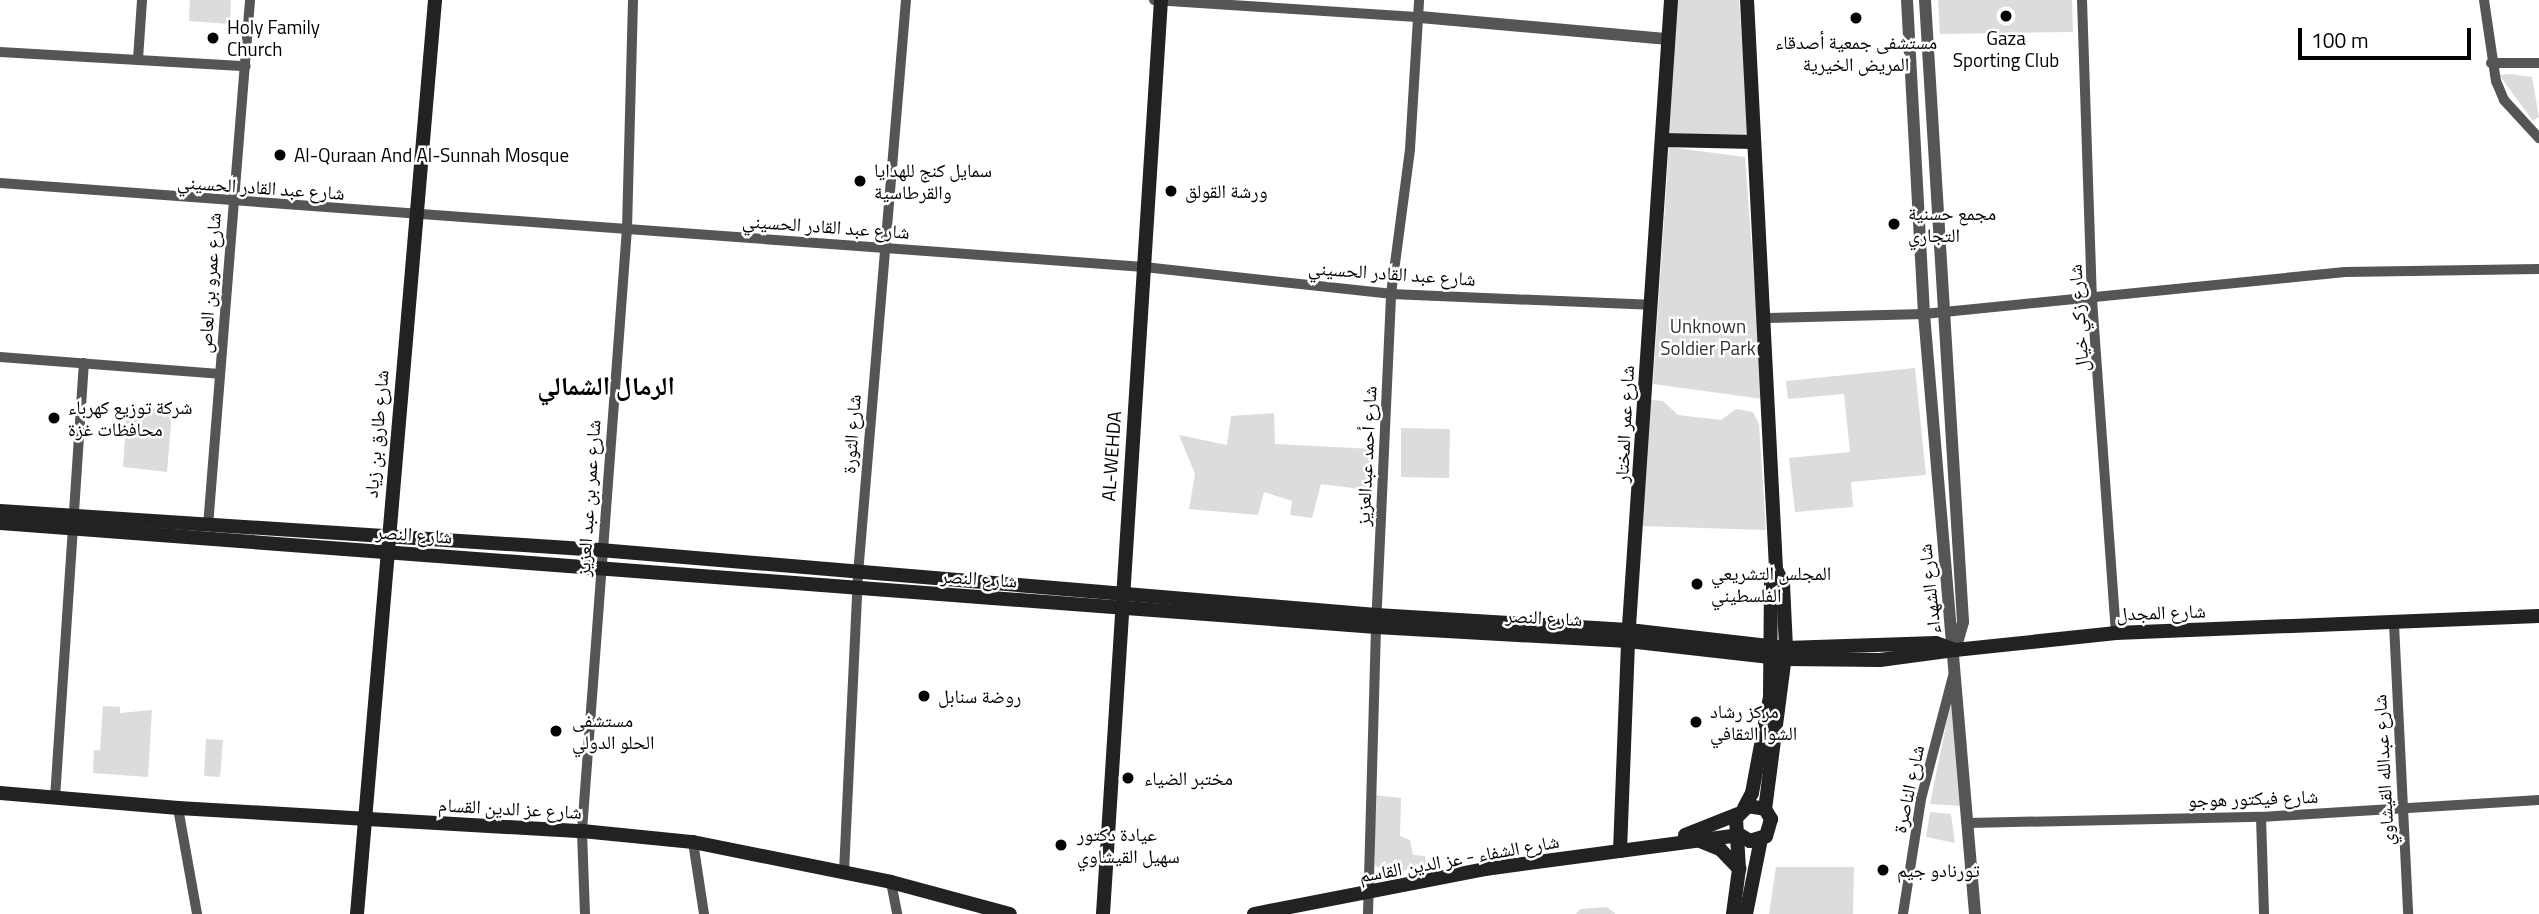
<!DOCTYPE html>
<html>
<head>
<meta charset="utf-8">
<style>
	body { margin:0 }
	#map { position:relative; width:2539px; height:914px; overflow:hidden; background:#fff; font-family:"Titillium Web","Noto Naskh Arabic",sans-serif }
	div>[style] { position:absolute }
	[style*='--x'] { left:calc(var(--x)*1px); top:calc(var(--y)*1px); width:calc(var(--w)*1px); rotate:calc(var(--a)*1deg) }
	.green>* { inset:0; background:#dcdcdc }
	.minor>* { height:10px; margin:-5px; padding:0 5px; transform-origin:5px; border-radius:5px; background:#555 }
	.tertiary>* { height:12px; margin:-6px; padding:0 6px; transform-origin:6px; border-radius:6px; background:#555 }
	.secondary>* { height:14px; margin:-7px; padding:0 7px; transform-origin:7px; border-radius:7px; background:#222 }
	.dots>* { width:19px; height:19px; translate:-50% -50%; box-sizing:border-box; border:4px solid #fff; border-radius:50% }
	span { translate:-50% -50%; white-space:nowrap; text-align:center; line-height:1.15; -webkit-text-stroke:5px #fff; paint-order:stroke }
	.poi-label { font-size:19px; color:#000 }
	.left { translate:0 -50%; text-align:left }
	.street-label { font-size:19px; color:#000 }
	.park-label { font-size:19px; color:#333 }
	.district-label { font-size:26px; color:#000; font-weight:700 }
	.scale { position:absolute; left:2298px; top:28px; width:173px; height:32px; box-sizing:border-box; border:4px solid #000; border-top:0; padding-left:9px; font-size:21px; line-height:24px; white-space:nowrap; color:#000; -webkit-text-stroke:5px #fff; paint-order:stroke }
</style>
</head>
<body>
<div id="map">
	<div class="green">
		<i style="clip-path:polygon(190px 0,231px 0,230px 24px,189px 21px)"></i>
		<i style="clip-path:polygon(1676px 0,1739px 0,1749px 137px,1667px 135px)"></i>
		<i style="clip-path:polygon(1938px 0,2072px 0,2073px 32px,1940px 34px)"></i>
		<i style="clip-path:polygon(2510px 74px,2532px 77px,2539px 117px,2533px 121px,2499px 75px)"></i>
		<i style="clip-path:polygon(1669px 147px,1745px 157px,1763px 399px,1653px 384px)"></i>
		<i style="clip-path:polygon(1915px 368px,1926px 475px,1851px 482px,1853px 507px,1795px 512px,1789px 458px,1850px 452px,1844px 394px,1788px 399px,1786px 381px)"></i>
		<i style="clip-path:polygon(1650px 400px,1663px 401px,1678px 415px,1721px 420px,1736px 409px,1753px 412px,1759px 424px,1766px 530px,1641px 526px)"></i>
		<i style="clip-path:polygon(127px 407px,172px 411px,167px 472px,123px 467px)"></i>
		<i style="clip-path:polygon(1274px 413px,1275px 444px,1373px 449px,1368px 490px,1321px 484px,1312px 518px,1290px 515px,1292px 501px,1264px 492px,1258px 515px,1189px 509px,1195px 474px,1179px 435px,1227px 445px,1231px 416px)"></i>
		<i style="clip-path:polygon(1401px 428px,1450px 429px,1449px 478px,1401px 477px)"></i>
		<i style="clip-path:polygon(1951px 701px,1962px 806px,1930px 804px)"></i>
		<i style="clip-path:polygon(103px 706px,120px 707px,120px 713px,152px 710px,148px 777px,93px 773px,94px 750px,100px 750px)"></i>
		<i style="clip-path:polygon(206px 739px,223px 740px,220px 777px,204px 776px)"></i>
		<i style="clip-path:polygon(1374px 795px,1401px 798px,1400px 836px,1410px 840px,1413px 855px,1425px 856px,1426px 865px,1390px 874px,1375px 865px)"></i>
		<i style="clip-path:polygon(1930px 812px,1951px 814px,1955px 843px,1926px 837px)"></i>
		<i style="clip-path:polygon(1776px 867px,1854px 867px,1853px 914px,1769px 914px)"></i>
		<i style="clip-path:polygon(1607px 907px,1616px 914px,1576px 914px,1580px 909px)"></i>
	</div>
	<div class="minor">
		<i style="--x:1154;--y:0;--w:267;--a:3.7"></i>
		<i style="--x:2082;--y:0;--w:299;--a:88.1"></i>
		<i style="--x:2092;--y:299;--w:335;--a:85.9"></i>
		<i style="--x:2484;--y:0;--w:82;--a:81.6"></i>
		<i style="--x:2496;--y:81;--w:21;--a:67"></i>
		<i style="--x:2504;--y:100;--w:52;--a:47.4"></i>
		<i style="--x:0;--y:52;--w:246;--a:3.3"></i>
		<i style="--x:138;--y:59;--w:59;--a:-86.1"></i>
		<i style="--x:2491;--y:63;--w:48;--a:0"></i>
		<i style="--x:0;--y:183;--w:1147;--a:4.2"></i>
		<i style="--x:1144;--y:267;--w:248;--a:6.2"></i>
		<i style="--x:1391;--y:294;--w:259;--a:2.4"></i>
		<i style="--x:1765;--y:318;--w:159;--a:-1.4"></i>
		<i style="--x:1924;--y:314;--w:423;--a:-5.7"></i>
		<i style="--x:2345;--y:272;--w:194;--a:-0.9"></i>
		<i style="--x:0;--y:357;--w:220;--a:4.4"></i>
		<i style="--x:208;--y:526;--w:528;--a:-85.43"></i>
		<i style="--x:2394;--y:624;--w:290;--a:87.2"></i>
		<i style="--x:55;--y:798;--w:436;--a:-86.2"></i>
		<i style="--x:178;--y:808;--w:108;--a:79.8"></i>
		<i style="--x:2261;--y:817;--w:97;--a:88.2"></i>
		<i style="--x:1968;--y:823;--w:293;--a:-1.2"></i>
		<i style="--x:2261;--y:817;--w:279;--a:-3.5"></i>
		<i style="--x:693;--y:842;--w:73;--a:81.3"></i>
		<i style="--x:844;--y:872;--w:298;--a:-87.3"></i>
		<i style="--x:858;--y:574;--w:576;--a:-85.22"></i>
		<i style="--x:891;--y:882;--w:33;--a:79"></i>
		<i style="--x:585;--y:914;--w:83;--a:-92.1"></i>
		<i style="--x:582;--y:831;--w:604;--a:-85.73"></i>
		<i style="--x:627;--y:229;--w:229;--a:-88.5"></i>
		<i style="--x:1368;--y:914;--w:287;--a:-88.4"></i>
		<i style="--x:1376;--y:627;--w:333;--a:-87.4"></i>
		<i style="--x:1391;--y:294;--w:146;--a:-82.5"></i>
		<i style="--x:1410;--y:149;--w:149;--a:-86.5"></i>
		<i style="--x:1903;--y:914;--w:116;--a:-81.1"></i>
		<i style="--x:1921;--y:799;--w:127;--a:-75.4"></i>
	</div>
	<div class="tertiary">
		<i style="--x:1907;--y:0;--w:314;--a:86.9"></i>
		<i style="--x:1924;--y:314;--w:602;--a:85.14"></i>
		<i style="--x:1925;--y:0;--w:623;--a:86.5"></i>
		<i style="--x:1963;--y:622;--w:25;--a:106"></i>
		<i style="--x:1420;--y:17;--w:249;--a:5.1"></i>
	</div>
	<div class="secondary">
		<i style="--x:1747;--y:0;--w:570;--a:87.08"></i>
		<i style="--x:1776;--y:569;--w:17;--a:65"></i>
		<i style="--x:1783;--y:584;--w:64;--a:87.3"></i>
		<i style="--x:1786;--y:648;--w:162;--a:97.4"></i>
		<i style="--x:1662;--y:140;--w:92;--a:1.2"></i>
		<i style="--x:0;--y:511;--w:601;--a:3.72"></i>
		<i style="--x:600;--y:550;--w:779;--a:4.79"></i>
		<i style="--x:1376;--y:615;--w:253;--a:3.4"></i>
		<i style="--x:1629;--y:630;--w:158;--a:6.5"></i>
		<i style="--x:1786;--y:648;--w:150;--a:-1.9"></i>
		<i style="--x:1936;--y:643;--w:20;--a:20"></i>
		<i style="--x:1955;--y:650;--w:162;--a:-6"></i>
		<i style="--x:2116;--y:633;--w:423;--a:-2.3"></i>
		<i style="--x:0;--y:523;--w:1380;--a:4.32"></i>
		<i style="--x:1376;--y:627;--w:252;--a:3.2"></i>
		<i style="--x:1628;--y:641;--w:159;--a:6.5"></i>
		<i style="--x:1786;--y:659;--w:94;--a:0.6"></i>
		<i style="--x:1880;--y:660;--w:75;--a:-7.7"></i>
		<i style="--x:0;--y:793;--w:179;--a:4.8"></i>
		<i style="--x:178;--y:808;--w:405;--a:3.3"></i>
		<i style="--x:582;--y:831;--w:112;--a:5.7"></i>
		<i style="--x:693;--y:842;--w:202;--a:11.4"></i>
		<i style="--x:891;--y:882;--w:123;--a:15.1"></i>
		<i style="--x:1744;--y:808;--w:17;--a:-62"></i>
		<i style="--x:1752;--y:793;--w:98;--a:-79.4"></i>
		<i style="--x:1770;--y:697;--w:117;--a:-89.5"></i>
		<i style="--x:1771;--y:580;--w:12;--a:-66"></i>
		<i style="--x:1685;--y:835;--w:57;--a:-21.6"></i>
		<i style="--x:1700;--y:841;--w:22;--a:22"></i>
		<i style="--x:1720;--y:849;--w:28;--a:46"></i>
		<i style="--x:1620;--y:851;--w:210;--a:-87.8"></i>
		<i style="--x:1628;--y:641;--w:642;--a:-86.16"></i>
		<i style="--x:357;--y:914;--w:917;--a:-85.12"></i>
		<i style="--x:1103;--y:914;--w:916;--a:-86.37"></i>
		<i style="--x:1254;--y:914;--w:235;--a:-11"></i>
		<i style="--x:1485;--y:869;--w:257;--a:-7.6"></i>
		<i style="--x:1733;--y:914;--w:45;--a:-82.4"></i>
		<i style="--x:1739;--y:869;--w:51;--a:-93.4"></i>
		<i style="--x:1736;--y:818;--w:17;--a:-45"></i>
		<i style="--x:1748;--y:806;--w:17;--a:10"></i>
		<i style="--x:1765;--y:809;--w:12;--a:59"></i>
		<i style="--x:1771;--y:819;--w:18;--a:106"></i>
		<i style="--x:1766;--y:836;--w:17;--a:163"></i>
		<i style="--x:1750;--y:841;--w:12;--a:-149"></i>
		<i style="--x:1746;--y:914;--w:76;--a:-78.7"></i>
	</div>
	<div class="dots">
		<i style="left:2006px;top:16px;background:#000"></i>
		<i style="left:1856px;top:18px;background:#000"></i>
		<i style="left:213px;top:38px;background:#000"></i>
		<i style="left:280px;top:155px;background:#000"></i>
		<i style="left:860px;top:181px;background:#000"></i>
		<i style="left:1171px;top:191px;background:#000"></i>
		<i style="left:1894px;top:224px;background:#000"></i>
		<i style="left:54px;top:418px;background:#000"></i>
		<i style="left:1697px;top:584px;background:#000"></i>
		<i style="left:924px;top:696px;background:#000"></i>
		<i style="left:1696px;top:722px;background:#000"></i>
		<i style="left:556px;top:731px;background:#000"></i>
		<i style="left:1128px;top:778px;background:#000"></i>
		<i style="left:1061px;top:845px;background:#000"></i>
		<i style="left:1883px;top:870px;background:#000"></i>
	</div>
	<div class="poi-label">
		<span class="left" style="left:227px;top:38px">Holy Family<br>Church</span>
		<span style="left:2006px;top:49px">Gaza<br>Sporting Club</span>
		<span style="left:1856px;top:53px">مستشفى جمعية أصدقاء<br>المريض الخيرية</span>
		<span class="left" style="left:294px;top:155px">Al-Quraan And Al-Sunnah Mosque</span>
		<span class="left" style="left:874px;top:181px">سمايل كنج للهدايا<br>والقرطاسية</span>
		<span class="left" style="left:1185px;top:191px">ورشة القولق</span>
		<span class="left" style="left:1908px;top:224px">مجمع حسنية<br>التجاري</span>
		<span class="left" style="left:68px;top:418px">شركة توزيع كهرباء<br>محافظات غزة</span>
		<span class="left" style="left:1711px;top:584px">المجلس التشريعي<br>الفلسطيني</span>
		<span class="left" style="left:938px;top:696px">روضة سنابل</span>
		<span class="left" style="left:1710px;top:722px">مركز رشاد<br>الشوا الثقافي</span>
		<span class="left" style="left:572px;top:731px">مستشفى<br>الحلو الدولي</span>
		<span class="left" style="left:1144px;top:778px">مختبر الضياء</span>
		<span class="left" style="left:1077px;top:845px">عيادة دكتور<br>سهيل القيشاوي</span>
		<span class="left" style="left:1897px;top:870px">تورنادو جيم</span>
	</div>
	<div class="street-label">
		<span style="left:261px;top:187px;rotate:4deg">شارع عبد القادر الحسيني</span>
		<span style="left:826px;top:226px;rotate:4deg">شارع عبد القادر الحسيني</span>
		<span style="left:1392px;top:273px;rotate:4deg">شارع عبد القادر الحسيني</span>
		<span style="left:209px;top:283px;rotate:-86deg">شارع عمرو بن العاص</span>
		<span style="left:2078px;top:318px;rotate:-94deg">شارع زكي خيال</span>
		<span style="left:1624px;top:424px;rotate:-87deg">شارع عمر المختار</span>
		<span style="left:376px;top:434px;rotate:-85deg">شارع طارق بن زياد</span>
		<span style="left:851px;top:434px;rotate:-86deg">شارع الثورة</span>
		<span style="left:1111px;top:456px;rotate:-86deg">AL-WEHDA</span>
		<span style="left:1366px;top:456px;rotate:-87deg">شارع أحمد عبدالعزيز</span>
		<span style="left:588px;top:498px;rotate:-86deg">شارع عمر بن عبد العزيز</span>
		<span style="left:414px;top:534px;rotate:4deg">شارع النصر</span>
		<span style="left:979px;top:578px;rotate:4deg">شارع النصر</span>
		<span style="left:1929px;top:589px;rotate:-96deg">شارع الشهداء</span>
		<span style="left:2161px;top:612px;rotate:-2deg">شارع المجدل</span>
		<span style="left:1544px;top:617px;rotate:3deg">شارع النصر</span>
		<span style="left:2383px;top:770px;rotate:-93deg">شارع عبدالله القيشاوي</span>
		<span style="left:1908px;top:789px;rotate:-78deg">شارع الناصرة</span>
		<span style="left:2253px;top:798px;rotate:-2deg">شارع فيكتور هوجو</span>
		<span style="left:510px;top:808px;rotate:3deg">شارع عز الدين القسام</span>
		<span style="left:1459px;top:858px;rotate:-10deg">شارع الشفاء - عز الدين القاسم</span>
	</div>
	<div class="park-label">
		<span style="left:1708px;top:337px">Unknown<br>Soldier Park</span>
	</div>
	<div class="district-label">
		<span style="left:606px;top:386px">الرمال الشمالي</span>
	</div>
	<div class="scale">100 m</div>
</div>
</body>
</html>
